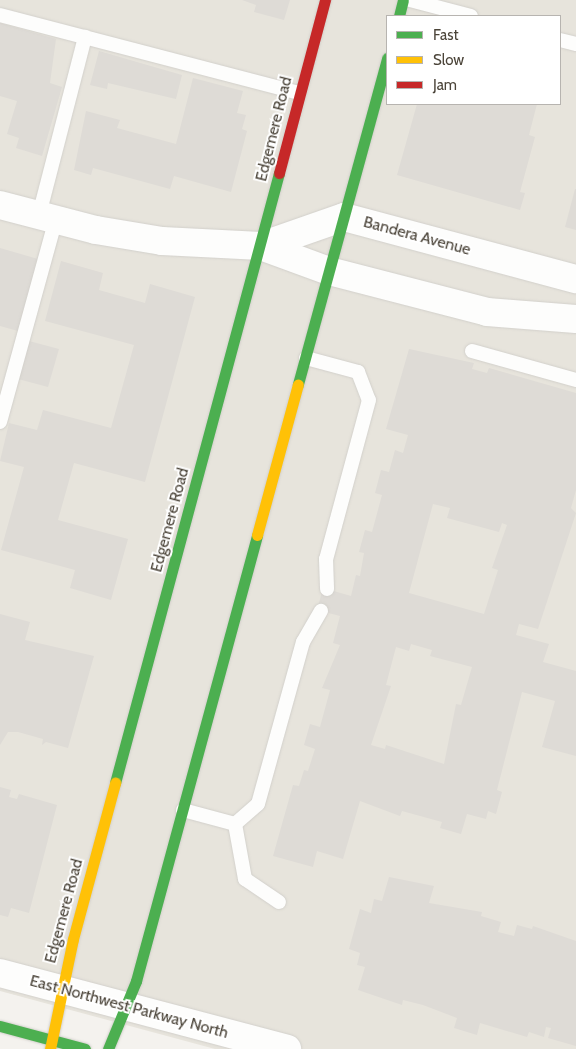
<!DOCTYPE html>
<html>
<head>
<meta charset="utf-8">
<style>
	body { margin:0 }
	#map { position:relative; width:576px; height:1049px; overflow:hidden; background:#f4f2ee; font-family:Cabin,sans-serif }
	div>[style] { position:absolute }
	[style*='--x'] { left:calc(var(--x)*1px); top:calc(var(--y)*1px); width:calc(var(--w)*1px); rotate:calc(var(--a)*1deg) }
	.residential>* { inset:0; background:#e7e4dc }
	.building>* { inset:0; background:#dedbd6 }
	.roads { filter:drop-shadow(0 0 1px #d2d0cb) drop-shadow(0 0 1px #d2d0cb) }
	.lane>* { height:14px; margin:-7px; padding:0 7px; transform-origin:7px; border-radius:7px; background:#fdfdfc }
	.street>* { height:28px; margin:-14px; padding:0 14px; transform-origin:14px; border-radius:14px; background:#fdfdfc }
	.fast>* { height:11px; margin:-5.5px; padding:0 5.5px; transform-origin:5.5px; border-radius:5.5px; background:#4caf50 }
	.slow>* { height:11px; margin:-5.5px; padding:0 5.5px; transform-origin:5.5px; border-radius:5.5px; background:#ffc107 }
	.jam>* { height:11px; margin:-5.5px; padding:0 5.5px; transform-origin:5.5px; border-radius:5.5px; background:#c62828 }
	span { translate:-50% -50%; white-space:nowrap; text-align:center; line-height:1.15; -webkit-text-stroke:4px #fff; paint-order:stroke }
	.street-label { font-size:16px; color:#4b4439 }
	.legend { position:absolute; left:386px; top:15px; width:175px; height:90px; box-sizing:border-box; background:#fff; border:1px solid #b7b4b0; margin:0; padding:6px 9px; list-style:none; font-size:15px; color:#4b4439 }
	.legend li { display:flex; align-items:center; gap:10px; height:25px }
	.legend b { width:25px; border:1px solid #b7b4b0 }
</style>
</head>
<body>
<div id="map">
	<div class="residential">
		<i style="clip-path:polygon(evenodd,0 0,576px 0,576px 1049px,215px 1049px,0 991px,0 0,387px 16px,560px 16px,560px 104px,387px 104px,387px 16px)"></i>
	</div>
	<div class="building">
		<i style="clip-path:polygon(242px 0,290px 0,284px 20px,254px 12px,256px 5px)"></i>
		<i style="clip-path:polygon(0 23px,56px 39px,50px 83px,62px 87px,42px 156px,16px 148px,19px 138px,7px 134px,17px 101px,0 96px)"></i>
		<i style="clip-path:polygon(99px 51px,182px 75px,176px 99px,108px 83px,107px 89px,90px 85px)"></i>
		<i style="clip-path:polygon(193px 78px,243px 91px,237px 113px,246px 115px,242px 129px,247px 131px,231px 192px,174px 176px,170px 189px,93px 168px,91px 175px,74px 170px,86px 111px,120px 120px,117px 128px,176px 144px)"></i>
		<i style="clip-path:polygon(417px 104px,537px 104px,529px 135px,535px 137px,520px 192px,525px 193px,520px 210px,397px 175px)"></i>
		<i style="clip-path:polygon(575px 189px,576px 189px,576px 230px,565px 227px)"></i>
		<i style="clip-path:polygon(0 248px,38px 259px,18px 331px,0 326px)"></i>
		<i style="clip-path:polygon(61px 261px,103px 273px,99px 290px,145px 303px,150px 284px,195px 297px,145px 482px,74px 463px,58px 520px,128px 539px,111px 600px,70px 588px,75px 570px,1px 550px,24px 467px,0 461px,9px 423px,37px 430px,43px 410px,111px 428px,134px 345px,45px 321px)"></i>
		<i style="clip-path:polygon(29px 341px,59px 349px,48px 387px,18px 379px)"></i>
		<i style="clip-path:polygon(evenodd,409px 349px,474px 363px,472px 369px,487px 373px,489px 368px,576px 393px,576px 490px,571px 508px,576px 513px,538px 629px,519px 624px,516px 635px,549px 644px,543px 662px,576px 671px,576px 756px,542px 747px,555px 701px,522px 692px,497px 790px,502px 792px,496px 814px,488px 811px,486px 819px,467px 814px,461px 834px,440px 828px,442px 822px,402px 811px,400px 816px,360px 801px,343px 859px,317px 851px,313px 867px,273px 856px,293px 785px,299px 786px,304px 770px,308px 771px,315px 749px,304px 745px,310px 724px,320px 727px,330px 690px,322px 688px,340px 645px,333px 643px,340px 616px,317px 610px,323px 588px,351px 596px,356px 575px,360px 576px,364px 553px,359px 552px,365px 530px,372px 532px,382px 495px,375px 493px,381px 470px,389px 472px,395px 450px,403px 453px,408px 435px,386px 429px,409px 349px,433px 504px,450px 508px,447px 518px,499px 532px,502px 523px,507px 525px,492px 568px,498px 570px,484px 614px,409px 593px,433px 504px,409px 349px,411px 644px,432px 650px,430px 656px,472px 667px,461px 705px,456px 704px,444px 764px,386px 745px,385px 749px,371px 745px,391px 686px,386px 685px,396px 647px,409px 651px,411px 644px)"></i>
		<i style="clip-path:polygon(0 614px,30px 622px,25px 640px,94px 656px,68px 748px,46px 742px,42px 745px,43px 739px,18px 732px,8px 732px,0 745px)"></i>
		<i style="clip-path:polygon(0 787px,11px 790px,9px 797px,17px 799px,19px 794px,57px 805px,29px 913px,11px 908px,8px 917px,0 915px)"></i>
		<i style="clip-path:polygon(389px 877px,434px 886px,429px 903px,482px 912px,481px 916px,501px 922px,498px 932px,514px 936px,517px 925px,532px 929px,533px 926px,576px 941px,576px 1046px,548px 1038px,551px 1028px,546px 1027px,544px 1037px,529px 1032px,527px 1037px,480px 1023px,477px 1035px,454px 1028px,457px 1018px,423px 1005px,403px 1000px,402px 1005px,358px 990px,365px 967px,357px 965px,360px 953px,349px 949px,360px 909px,371px 913px,374px 899px,382px 901px)"></i>
	</div>
	<div class="roads">
		<div class="lane">
			<i style="--x:410;--y:0;--w:63;--a:14.7"></i>
			<i style="--x:0;--y:15;--w:309;--a:14.6"></i>
			<i style="--x:560;--y:40;--w:16;--a:14"></i>
			<i style="--x:39;--y:215;--w:184;--a:-75.5"></i>
			<i style="--x:472;--y:351;--w:108;--a:15.6"></i>
			<i style="--x:306;--y:358;--w:54;--a:15.1"></i>
			<i style="--x:358;--y:372;--w:30;--a:69"></i>
			<i style="--x:369;--y:400;--w:165;--a:105.1"></i>
			<i style="--x:326;--y:559;--w:30;--a:88"></i>
			<i style="--x:0;--y:422;--w:211;--a:-74.6"></i>
			<i style="--x:183;--y:810;--w:54;--a:15.1"></i>
			<i style="--x:235;--y:824;--w:30;--a:-41"></i>
			<i style="--x:258;--y:804;--w:168;--a:-74.5"></i>
			<i style="--x:303;--y:642;--w:36;--a:-60"></i>
			<i style="--x:235;--y:824;--w:56;--a:79.7"></i>
			<i style="--x:245;--y:879;--w:41;--a:34.1"></i>
		</div>
		<div class="street">
			<i style="--x:0;--y:205;--w:99;--a:14.6"></i>
			<i style="--x:96;--y:230;--w:67;--a:9.5"></i>
			<i style="--x:162;--y:241;--w:99;--a:2.9"></i>
			<i style="--x:261;--y:246;--w:72;--a:20.2"></i>
			<i style="--x:329;--y:271;--w:163;--a:14.5"></i>
			<i style="--x:487;--y:312;--w:89;--a:4.5"></i>
			<i style="--x:261;--y:246;--w:88;--a:-19.3"></i>
			<i style="--x:344;--y:217;--w:240;--a:15"></i>
			<i style="--x:0;--y:973;--w:297;--a:14.8"></i>
		</div>
		<div class="fast">
			<i style="--x:399;--y:16;--w:16;--a:-76"></i>
			<i style="--x:298;--y:384;--w:338;--a:-74.7"></i>
			<i style="--x:115;--y:783;--w:632;--a:-74.95"></i>
			<i style="--x:0;--y:1026;--w:88;--a:15.1"></i>
			<i style="--x:108;--y:1049;--w:74;--a:-67.6"></i>
			<i style="--x:136;--y:981;--w:462;--a:-74.8"></i>
		</div>
		<div class="slow">
			<i style="--x:257;--y:535;--w:156;--a:-74.8"></i>
			<i style="--x:50;--y:1049;--w:112;--a:-78.2"></i>
			<i style="--x:73;--y:939;--w:162;--a:-74.9"></i>
		</div>
		<div class="jam">
			<i style="--x:279;--y:173;--w:179;--a:-75.1"></i>
		</div>
	</div>
	<div class="street-label">
		<span style="left:274px;top:129px;rotate:-76deg">Edgemere Road</span>
		<span style="left:417px;top:236px;rotate:15deg">Bandera Avenue</span>
		<span style="left:170px;top:520px;rotate:-75deg">Edgemere Road</span>
		<span style="left:64px;top:911px;rotate:-75deg">Edgemere Road</span>
		<span style="left:129px;top:1007px;rotate:15deg">East Northwest Parkway North</span>
	</div>
	<ul class="legend">
	<li><b style="height:6px;background:#4caf50"></b>Fast</li>
	<li><b style="height:6px;background:#ffc107"></b>Slow</li>
	<li><b style="height:6px;background:#c62828"></b>Jam</li>
	</ul>
</div>
</body>
</html>
